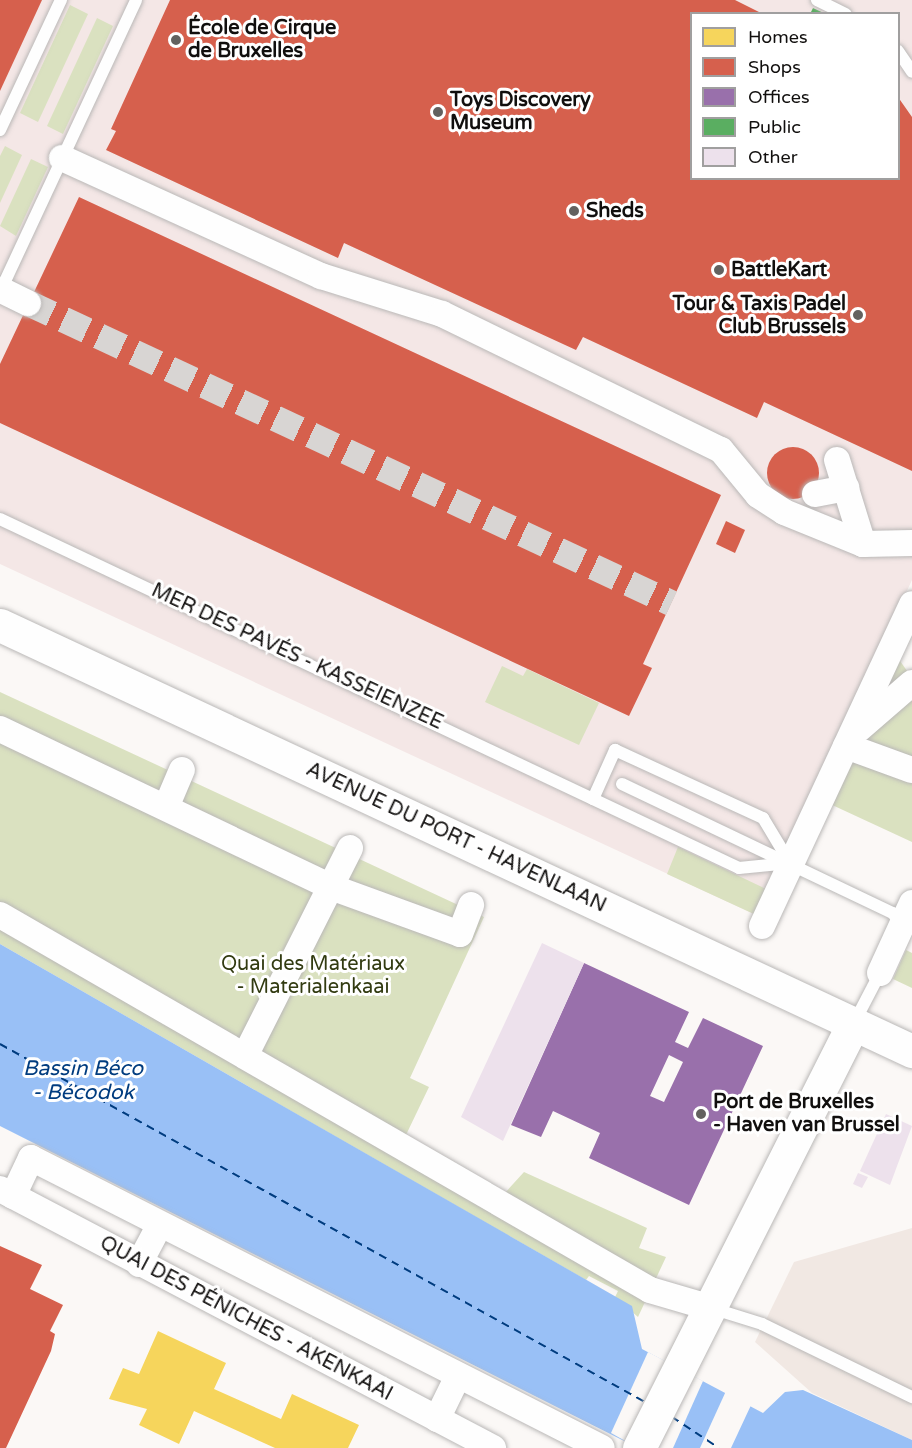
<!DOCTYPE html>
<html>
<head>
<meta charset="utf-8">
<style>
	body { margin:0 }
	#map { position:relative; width:912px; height:1448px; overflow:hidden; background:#fbf8f6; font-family:"Varela Round",sans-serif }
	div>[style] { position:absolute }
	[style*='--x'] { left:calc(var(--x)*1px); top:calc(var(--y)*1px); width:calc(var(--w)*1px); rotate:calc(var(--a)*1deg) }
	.commercial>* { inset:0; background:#f4e7e6 }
	.built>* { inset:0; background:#f1e8e3 }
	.green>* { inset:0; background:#dae1c0 }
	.water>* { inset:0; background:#99c0f6 }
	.pier>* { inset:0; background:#fbf8f6 }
	.homes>* { inset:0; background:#f6d55c }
	.shops>* { inset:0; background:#d6604d }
	.round { border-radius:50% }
	.offices>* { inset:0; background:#9970ab }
	.public>* { inset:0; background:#5aae61 }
	.ferry>* { height:1.5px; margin-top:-0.75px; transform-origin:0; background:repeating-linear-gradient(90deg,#003c7f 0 8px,transparent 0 14px) }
	.building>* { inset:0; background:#ede1ec }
	.street-tunnel>* { height:26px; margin-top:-13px; transform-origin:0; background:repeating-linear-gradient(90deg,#d8d5d3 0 26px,transparent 0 39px) }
	.roads { filter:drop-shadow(0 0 2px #bab8b7) drop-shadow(0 0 2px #bab8b7) }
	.lane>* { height:12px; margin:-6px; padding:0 6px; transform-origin:6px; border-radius:6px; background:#fefefe }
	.street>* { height:26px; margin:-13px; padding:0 13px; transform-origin:13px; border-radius:13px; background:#fefefe }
	.secondary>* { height:33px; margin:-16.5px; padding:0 16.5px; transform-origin:16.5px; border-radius:16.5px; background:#fefefe }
	.dots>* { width:16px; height:16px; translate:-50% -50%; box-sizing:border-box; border:3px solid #fff; border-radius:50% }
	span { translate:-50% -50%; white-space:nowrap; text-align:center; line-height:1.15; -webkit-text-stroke:6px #fff; paint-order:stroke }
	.poi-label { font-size:20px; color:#110f0e; font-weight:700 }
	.left { translate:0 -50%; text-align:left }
	.right { translate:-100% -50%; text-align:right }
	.street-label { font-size:20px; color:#110f0e }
	.park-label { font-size:20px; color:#323b11 }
	.water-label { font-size:21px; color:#003c7f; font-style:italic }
	.legend { position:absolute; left:690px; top:12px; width:210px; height:168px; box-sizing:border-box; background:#fff; border:2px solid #a09f9f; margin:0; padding:8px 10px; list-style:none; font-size:18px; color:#110f0e }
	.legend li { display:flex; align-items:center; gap:12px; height:30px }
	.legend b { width:30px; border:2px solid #a09f9f }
</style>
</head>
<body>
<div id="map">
	<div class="commercial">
		<i style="clip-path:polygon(evenodd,0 0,912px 0,912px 580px,756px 915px,0 564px,0 0,692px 14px,898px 14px,898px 178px,692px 178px,692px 14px)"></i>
	</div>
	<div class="built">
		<i style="clip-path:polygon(912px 1228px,912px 1440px,812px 1393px,755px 1342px,794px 1262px)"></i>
	</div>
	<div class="green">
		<i style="clip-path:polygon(70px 5px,88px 14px,38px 122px,20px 113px)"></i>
		<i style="clip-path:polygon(97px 18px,113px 26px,63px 134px,47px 126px)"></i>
		<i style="clip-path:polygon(5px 146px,22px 155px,0 203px,0 156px)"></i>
		<i style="clip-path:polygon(31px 159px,48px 167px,16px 236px,0 226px)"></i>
		<i style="clip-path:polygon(898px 658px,912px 678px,872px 712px)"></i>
		<i style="clip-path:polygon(502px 666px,523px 676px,527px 669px,599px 703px,579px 745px,485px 702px)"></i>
		<i style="clip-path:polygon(912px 687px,912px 766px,857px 747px)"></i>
		<i style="clip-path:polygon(0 692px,484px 917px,410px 1078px,429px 1087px,405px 1137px,504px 1194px,524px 1172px,647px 1228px,639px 1248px,666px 1257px,638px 1317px,615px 1297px,618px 1291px,589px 1276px,586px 1280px,0 944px)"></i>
		<i style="clip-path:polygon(853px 754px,912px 774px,912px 842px,830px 804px)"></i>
		<i style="clip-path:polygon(678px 847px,768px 890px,756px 915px,667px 874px)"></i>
		<i style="clip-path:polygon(906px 950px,912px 953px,912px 988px,893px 979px)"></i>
	</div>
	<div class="water">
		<i style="clip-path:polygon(0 944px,632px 1306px,642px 1349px,763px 1413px,785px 1392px,803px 1390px,912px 1440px,912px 1448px,638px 1448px,0 1126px)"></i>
	</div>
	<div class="pier">
		<i style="clip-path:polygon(648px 1352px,703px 1381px,673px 1448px,638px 1448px,611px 1433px)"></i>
		<i style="clip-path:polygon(726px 1391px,752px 1403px,731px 1448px,700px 1448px)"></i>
	</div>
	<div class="homes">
		<i style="clip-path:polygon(158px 1331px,226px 1363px,214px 1389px,281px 1419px,292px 1394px,359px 1425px,348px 1448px,275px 1448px,194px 1411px,179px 1444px,139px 1425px,147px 1409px,109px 1399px,123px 1368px,139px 1374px)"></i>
	</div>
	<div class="shops">
		<i style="clip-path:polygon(0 0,42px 0,0 91px)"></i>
		<i style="clip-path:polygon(170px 0,735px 0,763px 14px,692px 14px,692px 178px,898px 178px,898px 97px,912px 117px,912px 471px,764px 402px,757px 418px,583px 337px,576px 350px,344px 243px,338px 258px,106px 150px,116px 131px,111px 129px)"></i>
		<i style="clip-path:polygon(79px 197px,721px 495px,643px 664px,652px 668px,629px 716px,0 423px,0 364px)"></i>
		<i class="round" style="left:767px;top:447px;width:52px;height:52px"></i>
		<i style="clip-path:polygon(726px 521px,745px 530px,735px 553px,716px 544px)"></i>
		<i style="clip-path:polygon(0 1246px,42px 1265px,30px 1289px,63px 1305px,50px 1331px,55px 1334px,51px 1351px,6px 1448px,0 1448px)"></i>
	</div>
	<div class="offices">
		<i style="clip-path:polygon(evenodd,584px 963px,689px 1012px,675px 1042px,688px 1048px,703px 1018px,763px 1046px,689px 1205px,589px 1158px,600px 1133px,553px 1111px,541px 1137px,511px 1125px,584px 963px,669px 1055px,683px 1062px,664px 1102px,650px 1096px,669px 1055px)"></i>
	</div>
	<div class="public">
		<i style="clip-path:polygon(813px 8px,826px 14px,810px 14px)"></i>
	</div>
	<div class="ferry">
		<i style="--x:0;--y:1044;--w:738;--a:29.03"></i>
		<i style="--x:672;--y:1417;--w:56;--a:33.4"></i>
	</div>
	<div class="building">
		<i style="clip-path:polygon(542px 943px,584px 963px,503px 1141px,461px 1117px)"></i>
		<i style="clip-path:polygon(886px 1114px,912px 1126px,890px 1185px,860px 1171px)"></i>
		<i style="clip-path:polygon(858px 1173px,868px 1177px,862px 1188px,853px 1184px)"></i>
	</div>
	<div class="street-tunnel">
		<i style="--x:28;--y:303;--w:710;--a:25.01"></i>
	</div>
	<div class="roads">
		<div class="lane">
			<i style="--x:817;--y:0;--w:32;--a:26"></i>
			<i style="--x:898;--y:51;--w:25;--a:56"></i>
			<i style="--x:0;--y:130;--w:144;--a:-64.9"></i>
			<i style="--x:0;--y:292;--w:322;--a:-65"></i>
			<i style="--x:0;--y:519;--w:817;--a:25.28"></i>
			<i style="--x:739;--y:868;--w:51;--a:-5.6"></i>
			<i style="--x:622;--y:784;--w:300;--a:25.5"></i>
			<i style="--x:893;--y:913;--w:17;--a:57"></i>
			<i style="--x:593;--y:799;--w:54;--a:-65.8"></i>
			<i style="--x:615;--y:750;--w:163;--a:24.7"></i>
			<i style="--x:763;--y:818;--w:52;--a:59"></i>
			<i style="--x:854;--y:1023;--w:56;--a:-62.5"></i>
			<i style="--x:711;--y:1308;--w:53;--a:17.4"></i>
			<i style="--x:762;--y:1324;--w:167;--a:26"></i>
		</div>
		<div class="street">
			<i style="--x:62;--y:158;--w:285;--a:24.5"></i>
			<i style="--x:321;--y:276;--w:127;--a:17.4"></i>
			<i style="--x:442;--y:314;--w:310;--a:26"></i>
			<i style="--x:721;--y:450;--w:58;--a:50.6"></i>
			<i style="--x:758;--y:495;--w:31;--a:33"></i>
			<i style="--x:784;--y:512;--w:85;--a:22.1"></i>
			<i style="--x:863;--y:544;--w:49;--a:-1.2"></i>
			<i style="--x:1;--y:290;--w:30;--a:26"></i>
			<i style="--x:837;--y:460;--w:88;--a:72.8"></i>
			<i style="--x:815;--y:494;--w:32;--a:-11"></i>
			<i style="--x:0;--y:729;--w:367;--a:25.5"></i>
			<i style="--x:331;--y:887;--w:137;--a:20"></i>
			<i style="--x:460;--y:934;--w:31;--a:-69"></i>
			<i style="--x:859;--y:729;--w:70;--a:-41"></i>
			<i style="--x:846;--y:746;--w:70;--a:20"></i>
			<i style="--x:167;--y:805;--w:38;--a:-67"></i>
			<i style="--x:0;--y:915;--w:750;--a:29.98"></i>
			<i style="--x:650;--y:1290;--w:64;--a:16.4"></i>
			<i style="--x:762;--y:926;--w:355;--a:-65"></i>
			<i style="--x:880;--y:973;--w:77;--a:-65.4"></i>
			<i style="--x:245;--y:1056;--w:233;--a:-63.2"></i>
			<i style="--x:0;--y:1189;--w:557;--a:27.72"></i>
			<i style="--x:13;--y:1196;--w:42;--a:-64.7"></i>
			<i style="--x:31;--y:1158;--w:640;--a:26.93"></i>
			<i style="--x:139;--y:1264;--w:43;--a:-62.2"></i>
			<i style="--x:437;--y:1419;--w:48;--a:-64"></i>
		</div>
		<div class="secondary">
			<i style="--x:0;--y:625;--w:1007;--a:25.04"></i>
			<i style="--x:639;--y:1448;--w:475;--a:-63.2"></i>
		</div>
	</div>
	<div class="dots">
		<i style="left:176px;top:40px;background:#63615f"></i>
		<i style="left:438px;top:112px;background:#63615f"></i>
		<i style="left:574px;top:211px;background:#63615f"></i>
		<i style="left:719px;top:270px;background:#63615f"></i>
		<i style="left:858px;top:315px;background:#63615f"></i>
		<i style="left:701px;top:1114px;background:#63615f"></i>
	</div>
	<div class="poi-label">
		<span class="left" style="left:188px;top:40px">École de Cirque<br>de Bruxelles</span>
		<span class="left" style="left:450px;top:112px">Toys Discovery<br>Museum</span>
		<span class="left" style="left:586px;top:211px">Sheds</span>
		<span class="left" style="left:731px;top:270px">BattleKart</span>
		<span class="right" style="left:846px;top:316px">Tour &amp; Taxis Padel<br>Club Brussels</span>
		<span class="left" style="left:713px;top:1114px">Port de Bruxelles<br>- Haven van Brussel</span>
	</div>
	<div class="street-label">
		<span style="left:297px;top:657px;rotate:25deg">MER DES PAVÉS - KASSEIENZEE</span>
		<span style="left:456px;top:838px;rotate:25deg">AVENUE DU PORT - HAVENLAAN</span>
		<span style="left:246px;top:1319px;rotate:28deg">QUAI DES PÉNICHES - AKENKAAI</span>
	</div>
	<div class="park-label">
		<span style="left:313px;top:976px">Quai des Matériaux<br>- Materialenkaai</span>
	</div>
	<div class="water-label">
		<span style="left:83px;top:1081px">Bassin Béco<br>- Bécodok</span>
	</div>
	<ul class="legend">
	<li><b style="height:16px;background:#f6d55c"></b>Homes</li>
	<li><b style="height:16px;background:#d6604d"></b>Shops</li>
	<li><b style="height:16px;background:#9970ab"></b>Offices</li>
	<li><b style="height:16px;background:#5aae61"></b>Public</li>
	<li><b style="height:16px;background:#ede1ec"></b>Other</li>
	</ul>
</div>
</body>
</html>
